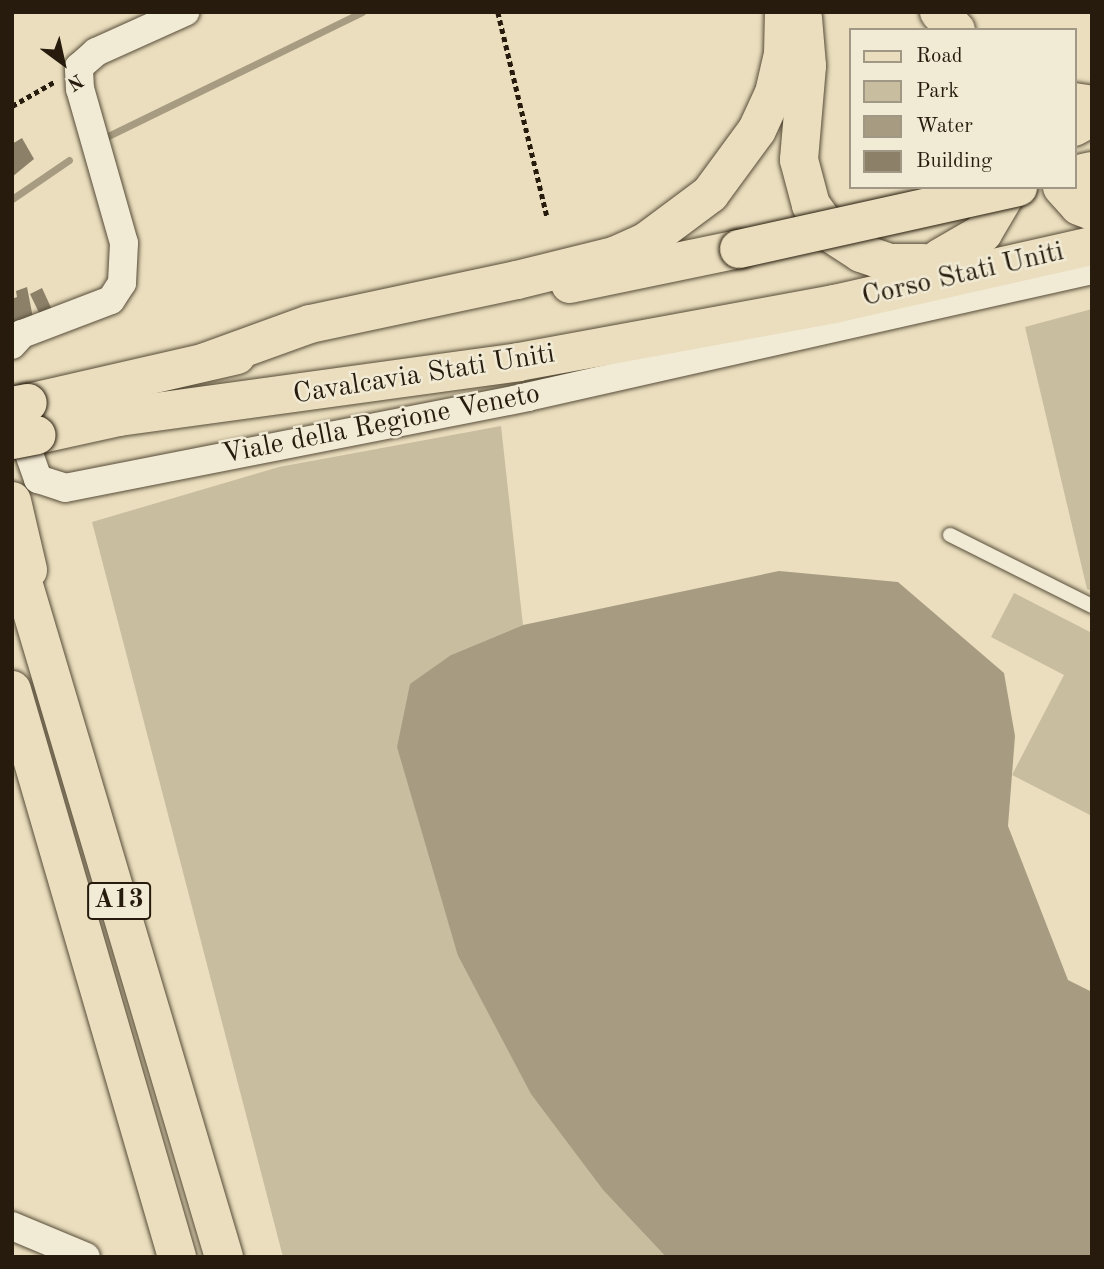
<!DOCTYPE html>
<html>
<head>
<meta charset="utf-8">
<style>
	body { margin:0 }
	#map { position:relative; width:1104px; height:1269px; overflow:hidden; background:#eadebe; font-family:"Old Standard TT",serif }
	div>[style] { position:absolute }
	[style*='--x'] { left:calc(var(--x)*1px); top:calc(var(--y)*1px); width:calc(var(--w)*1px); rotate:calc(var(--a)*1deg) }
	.green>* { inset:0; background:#c9bda0 }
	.water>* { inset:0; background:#a79c81 }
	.stream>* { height:7px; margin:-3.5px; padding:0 3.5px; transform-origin:3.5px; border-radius:3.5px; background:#a79c81 }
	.building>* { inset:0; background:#8c8069 }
	.path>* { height:4.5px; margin-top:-2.25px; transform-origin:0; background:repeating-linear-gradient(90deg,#261b0c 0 5px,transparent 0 8.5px) }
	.roads { filter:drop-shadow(0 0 2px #574c38) drop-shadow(0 0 2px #574c38) }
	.lane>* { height:14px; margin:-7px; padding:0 7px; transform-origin:7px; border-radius:7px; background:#f1ead5 }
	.street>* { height:28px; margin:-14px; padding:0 14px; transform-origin:14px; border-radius:14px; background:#f1ead5 }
	.primary>* { height:38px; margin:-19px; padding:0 19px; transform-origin:19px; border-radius:19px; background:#eadebe }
	.highway>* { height:38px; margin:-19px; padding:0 19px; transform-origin:19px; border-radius:19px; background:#eadebe }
	.bridges { filter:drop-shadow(0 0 2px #261b0c) drop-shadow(0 0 2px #261b0c) }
	.primary-bridge>* { height:38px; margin:-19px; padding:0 19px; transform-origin:19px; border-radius:19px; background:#eadebe }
	span { translate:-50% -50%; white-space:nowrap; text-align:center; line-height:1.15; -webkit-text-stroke:5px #f1ead5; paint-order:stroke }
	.shield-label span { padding:2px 5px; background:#f1ead5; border:2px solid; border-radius:5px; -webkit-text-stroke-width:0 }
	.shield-label { font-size:26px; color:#261b0c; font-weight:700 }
	.street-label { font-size:28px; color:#261b0c }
	.frame { position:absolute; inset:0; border:14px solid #261b0c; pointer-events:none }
	.legend { position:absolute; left:849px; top:28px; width:228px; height:161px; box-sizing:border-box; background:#f1ead5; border:2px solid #a09785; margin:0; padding:9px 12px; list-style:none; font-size:21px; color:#261b0c }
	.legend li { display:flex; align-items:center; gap:14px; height:35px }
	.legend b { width:35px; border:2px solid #a09785 }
	.north { position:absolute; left:28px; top:28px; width:70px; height:70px; -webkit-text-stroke:5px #f1ead5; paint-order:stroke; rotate:147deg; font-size:19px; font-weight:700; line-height:28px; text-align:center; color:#261b0c }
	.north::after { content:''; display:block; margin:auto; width:24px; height:32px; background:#261b0c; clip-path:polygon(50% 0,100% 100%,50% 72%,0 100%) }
</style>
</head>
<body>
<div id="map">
	<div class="green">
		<i style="clip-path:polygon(1092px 309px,1092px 591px,1087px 589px,1025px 327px)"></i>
		<i style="clip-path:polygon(501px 426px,523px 625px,451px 655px,458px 956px,532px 1094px,603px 1190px,666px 1257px,283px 1257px,92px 522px,279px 467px)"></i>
		<i style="clip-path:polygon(1014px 593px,1092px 633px,1092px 816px,1012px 775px,1064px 675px,991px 637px)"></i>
	</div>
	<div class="water">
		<i style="clip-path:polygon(779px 571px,898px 582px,1004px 673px,1015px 736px,1008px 826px,1068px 980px,1092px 992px,1092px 1257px,666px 1257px,603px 1190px,531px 1094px,458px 956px,397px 747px,410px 684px,451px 655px,523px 625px)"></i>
	</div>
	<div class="stream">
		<i style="--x:104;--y:138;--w:287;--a:-26"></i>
		<i style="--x:12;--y:199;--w:69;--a:-34.4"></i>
	</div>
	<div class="building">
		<i style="clip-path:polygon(22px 138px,34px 159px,12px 177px,12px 144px)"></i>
		<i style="clip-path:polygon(27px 287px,34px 323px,12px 330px,12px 299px,17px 297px,16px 291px)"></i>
		<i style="clip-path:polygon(42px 288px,54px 314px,42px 319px,30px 294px)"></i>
	</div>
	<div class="path">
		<i style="--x:498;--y:12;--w:210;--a:76.5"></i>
		<i style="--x:12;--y:106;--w:48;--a:-29.7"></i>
	</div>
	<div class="roads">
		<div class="lane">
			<i style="--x:950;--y:535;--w:159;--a:26.6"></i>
		</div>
		<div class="street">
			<i style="--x:12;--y:345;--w:15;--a:-48"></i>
			<i style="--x:22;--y:334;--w:95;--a:-20.9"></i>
			<i style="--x:111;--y:300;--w:20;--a:-57"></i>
			<i style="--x:122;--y:283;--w:40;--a:-87.1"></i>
			<i style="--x:124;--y:243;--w:160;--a:-105.9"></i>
			<i style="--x:80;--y:89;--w:22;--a:-93"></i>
			<i style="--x:79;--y:67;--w:23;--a:-41"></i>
			<i style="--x:96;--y:52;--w:98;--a:-24.2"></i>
			<i style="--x:17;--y:420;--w:63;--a:70.4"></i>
			<i style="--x:38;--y:479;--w:28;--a:18"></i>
			<i style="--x:65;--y:488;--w:471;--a:-11.1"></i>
			<i style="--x:527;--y:397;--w:579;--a:-12.67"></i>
			<i style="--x:12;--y:1226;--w:80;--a:22.7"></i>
		</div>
		<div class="primary">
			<i style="--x:1074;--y:127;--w:21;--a:-29"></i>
			<i style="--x:1074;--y:175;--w:18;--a:-13"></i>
			<i style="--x:1062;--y:187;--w:25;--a:48"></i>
			<i style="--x:1079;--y:206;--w:14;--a:21"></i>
			<i style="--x:570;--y:284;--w:173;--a:-11.7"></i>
			<i style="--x:28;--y:403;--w:214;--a:-12.9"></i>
			<i style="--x:37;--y:435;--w:84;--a:-12.4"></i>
			<i style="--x:119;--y:417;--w:404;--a:-7.8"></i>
			<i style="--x:519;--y:362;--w:320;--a:-10.4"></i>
			<i style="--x:834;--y:304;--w:264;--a:-12.7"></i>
		</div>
		<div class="highway">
			<i style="--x:939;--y:12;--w:25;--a:47"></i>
			<i style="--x:803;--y:18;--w:48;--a:85.2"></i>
			<i style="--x:807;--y:66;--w:94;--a:94.9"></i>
			<i style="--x:799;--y:160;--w:47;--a:75.1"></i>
			<i style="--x:811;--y:205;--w:36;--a:54"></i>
			<i style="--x:832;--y:234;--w:35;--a:33"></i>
			<i style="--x:861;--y:253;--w:31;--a:19"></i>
			<i style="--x:890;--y:263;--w:33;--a:0"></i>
			<i style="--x:1074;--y:102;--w:18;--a:9"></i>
			<i style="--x:940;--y:258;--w:50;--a:-30.2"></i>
			<i style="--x:983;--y:233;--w:53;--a:-59.6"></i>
			<i style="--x:205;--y:362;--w:112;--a:-19.9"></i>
			<i style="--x:310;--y:324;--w:212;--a:-12"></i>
			<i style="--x:517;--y:280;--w:100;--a:-13.9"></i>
			<i style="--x:614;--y:256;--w:36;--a:-24"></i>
			<i style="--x:647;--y:241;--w:79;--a:-36.7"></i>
			<i style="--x:710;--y:194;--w:79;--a:-53.7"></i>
			<i style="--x:757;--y:130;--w:41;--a:-65.3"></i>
			<i style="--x:774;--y:93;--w:39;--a:-77"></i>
			<i style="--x:783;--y:55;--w:43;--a:-88.7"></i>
			<i style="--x:12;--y:501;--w:71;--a:76.9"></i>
			<i style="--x:12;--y:545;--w:743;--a:73.42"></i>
			<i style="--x:12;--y:690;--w:591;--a:73.77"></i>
		</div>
	</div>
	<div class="bridges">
		<div class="primary-bridge">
			<i style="--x:739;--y:249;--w:286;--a:-12.5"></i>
			<i style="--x:12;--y:406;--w:16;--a:-11"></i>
			<i style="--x:12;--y:440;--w:25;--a:-11"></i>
		</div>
	</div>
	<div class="shield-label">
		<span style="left:119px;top:901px">A13</span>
	</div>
	<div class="street-label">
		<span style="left:963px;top:275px;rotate:-13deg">Corso Stati Uniti</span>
		<span style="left:424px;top:375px;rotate:-9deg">Cavalcavia Stati Uniti</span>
		<span style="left:381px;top:425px;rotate:-11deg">Viale della Regione Veneto</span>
	</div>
	<div class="frame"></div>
	<ul class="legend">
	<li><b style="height:9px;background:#eadebe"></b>Road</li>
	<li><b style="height:19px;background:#c9bda0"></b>Park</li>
	<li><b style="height:19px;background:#a79c81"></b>Water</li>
	<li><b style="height:19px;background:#8c8069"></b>Building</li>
	</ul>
	<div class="north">N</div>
</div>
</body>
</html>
